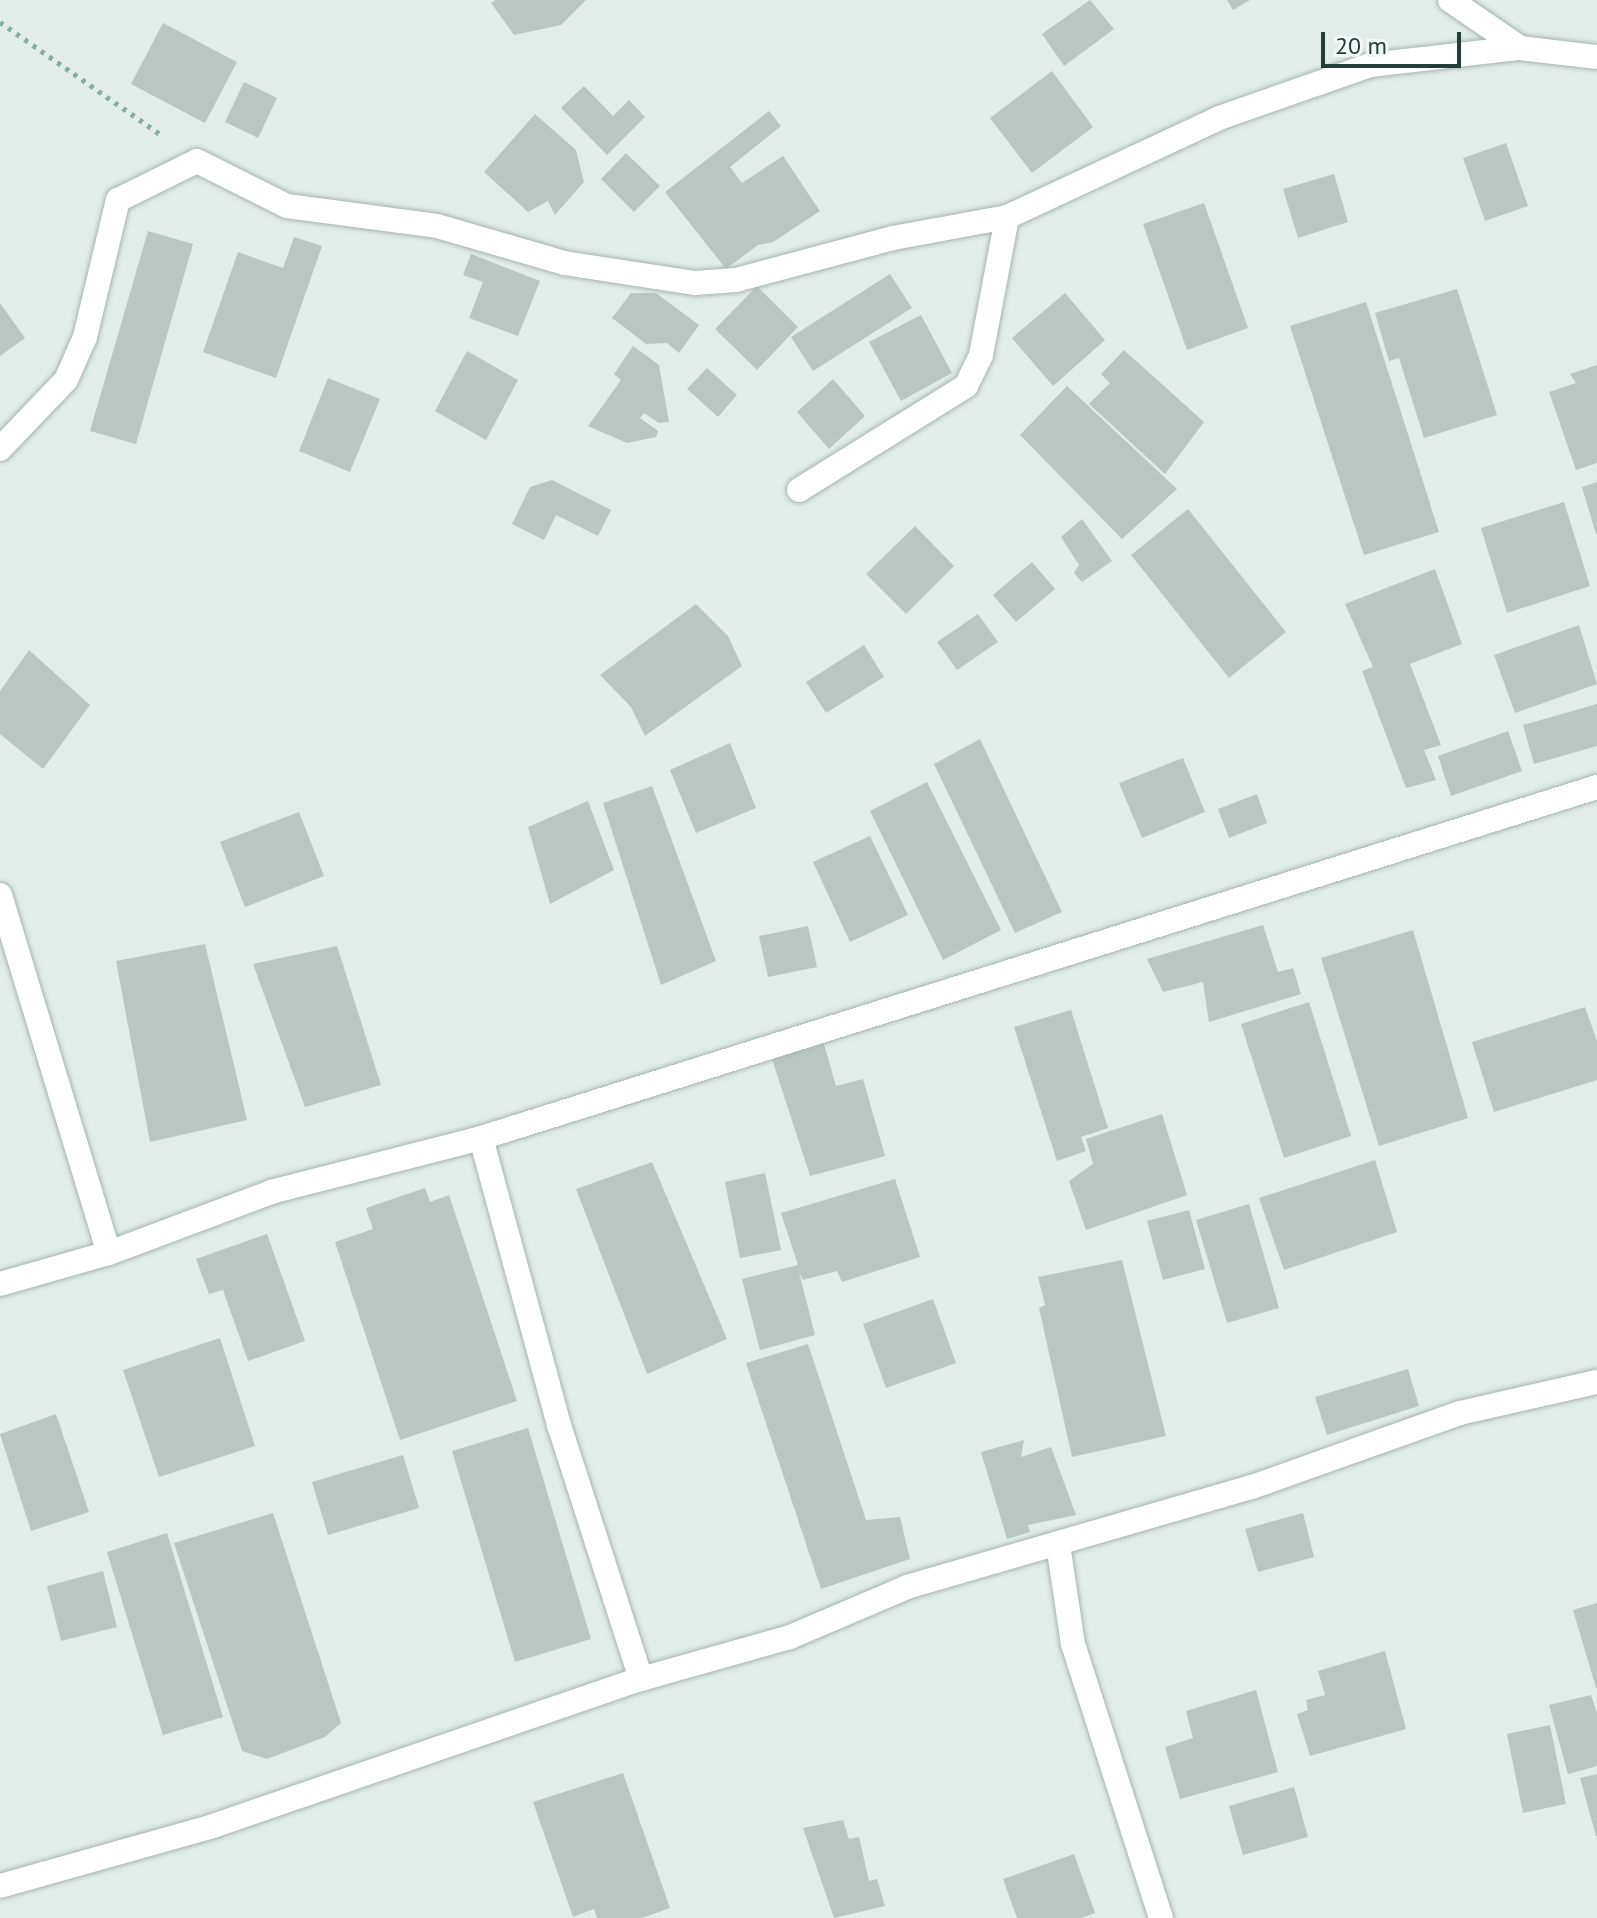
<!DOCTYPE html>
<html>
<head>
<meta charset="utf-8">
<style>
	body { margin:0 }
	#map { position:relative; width:1597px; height:1918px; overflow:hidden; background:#e2ece9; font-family:"PT Sans",sans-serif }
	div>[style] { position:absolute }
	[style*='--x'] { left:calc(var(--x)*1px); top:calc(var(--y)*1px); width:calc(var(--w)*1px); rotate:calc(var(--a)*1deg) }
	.building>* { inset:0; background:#b8c7c2 }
	.path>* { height:5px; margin-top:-2.5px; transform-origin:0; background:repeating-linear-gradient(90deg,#83afa4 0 4px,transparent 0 10px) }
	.roads { filter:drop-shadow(0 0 2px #a5b4b0) drop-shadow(0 0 2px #a5b4b0) }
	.minor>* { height:24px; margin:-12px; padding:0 12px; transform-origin:12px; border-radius:12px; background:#fff }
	span { translate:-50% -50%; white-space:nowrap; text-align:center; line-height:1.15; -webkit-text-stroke:6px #f3f9f6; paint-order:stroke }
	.scale { position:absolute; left:1321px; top:32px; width:140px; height:36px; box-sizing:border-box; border:4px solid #233d38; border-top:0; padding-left:10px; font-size:24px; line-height:28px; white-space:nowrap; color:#233d38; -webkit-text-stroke:6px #f3f9f6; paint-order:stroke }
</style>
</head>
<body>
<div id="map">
	<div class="building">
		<i style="clip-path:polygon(495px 0,586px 0,561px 25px,514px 35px,491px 3px)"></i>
		<i style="clip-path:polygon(1090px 0,1114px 29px,1064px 66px,1042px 34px)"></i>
		<i style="clip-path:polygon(1227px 0,1250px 0,1233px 10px)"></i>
		<i style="clip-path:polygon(163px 23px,237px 62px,205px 123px,131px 84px)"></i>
		<i style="clip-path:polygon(1052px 71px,1093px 127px,1032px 173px,990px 118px)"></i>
		<i style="clip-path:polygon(244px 82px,277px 98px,258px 138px,225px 122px)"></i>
		<i style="clip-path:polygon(584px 86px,613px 116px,629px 100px,645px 117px,607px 155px,561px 108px)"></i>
		<i style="clip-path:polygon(769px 111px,781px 126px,730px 167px,742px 183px,783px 156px,820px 211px,773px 242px,758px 245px,726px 269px,665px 192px)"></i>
		<i style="clip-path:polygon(535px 114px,576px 150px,584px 182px,555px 215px,548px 201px,528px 212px,484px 172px)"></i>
		<i style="clip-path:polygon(1506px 143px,1528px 206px,1485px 221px,1463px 158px)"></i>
		<i style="clip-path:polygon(626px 153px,660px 186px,634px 212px,601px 179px)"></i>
		<i style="clip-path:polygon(1334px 174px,1348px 222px,1298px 238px,1283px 189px)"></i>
		<i style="clip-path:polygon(1204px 203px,1248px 328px,1187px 350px,1143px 224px)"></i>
		<i style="clip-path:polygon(148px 231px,193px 244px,136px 444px,90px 431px)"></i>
		<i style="clip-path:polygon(294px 237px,322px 246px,276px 378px,203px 352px,238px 252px,283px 268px)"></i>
		<i style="clip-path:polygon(471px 254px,540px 281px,518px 336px,469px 318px,483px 282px,463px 275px)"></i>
		<i style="clip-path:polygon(890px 274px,912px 308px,813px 371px,791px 337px)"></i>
		<i style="clip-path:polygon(757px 286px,798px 327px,757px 370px,715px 329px)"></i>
		<i style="clip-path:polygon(1457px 289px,1497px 415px,1424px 438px,1399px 358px,1389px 361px,1375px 313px)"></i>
		<i style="clip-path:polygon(631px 293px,656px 293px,699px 325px,679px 353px,667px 343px,646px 344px,612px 318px)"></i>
		<i style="clip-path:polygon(1065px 293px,1105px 340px,1053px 386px,1012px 338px)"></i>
		<i style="clip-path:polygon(1366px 302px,1439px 532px,1364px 555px,1290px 326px)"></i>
		<i style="clip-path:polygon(0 303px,25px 338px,0 356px)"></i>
		<i style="clip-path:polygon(921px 315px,952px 373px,901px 401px,869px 342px)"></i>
		<i style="clip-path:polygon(633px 346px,659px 365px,669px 422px,659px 423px,644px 413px,640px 418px,658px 431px,656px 437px,627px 443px,588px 426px,621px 380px,614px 374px)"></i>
		<i style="clip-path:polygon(1124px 350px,1204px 422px,1165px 474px,1089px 404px,1110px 383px,1101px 374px)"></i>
		<i style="clip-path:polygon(467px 351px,518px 380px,486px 440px,435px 411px)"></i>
		<i style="clip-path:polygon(1597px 365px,1597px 463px,1576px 470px,1549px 392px,1576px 383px,1570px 374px)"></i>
		<i style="clip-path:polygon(707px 368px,737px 395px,718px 417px,687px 389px)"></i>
		<i style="clip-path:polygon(328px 378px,380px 399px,350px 472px,299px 451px)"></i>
		<i style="clip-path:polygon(833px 379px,865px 416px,829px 449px,797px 412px)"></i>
		<i style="clip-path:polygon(1067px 386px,1177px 489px,1122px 539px,1020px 435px)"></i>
		<i style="clip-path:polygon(552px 480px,611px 510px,598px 536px,556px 515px,544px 540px,512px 524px,530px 487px)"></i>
		<i style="clip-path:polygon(1597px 482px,1597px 534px,1596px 534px,1582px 487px)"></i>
		<i style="clip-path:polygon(1564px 502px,1590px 586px,1507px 613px,1481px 528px)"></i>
		<i style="clip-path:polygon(1188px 509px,1286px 632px,1229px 678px,1131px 555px)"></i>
		<i style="clip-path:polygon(1082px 519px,1112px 561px,1082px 582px,1074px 573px,1079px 565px,1061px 537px)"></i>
		<i style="clip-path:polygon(915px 526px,954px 566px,906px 614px,866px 574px)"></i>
		<i style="clip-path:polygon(1032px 562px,1055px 589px,1016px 622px,993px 595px)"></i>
		<i style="clip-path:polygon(1435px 569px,1462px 644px,1410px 664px,1441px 745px,1424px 750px,1436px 780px,1406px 788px,1362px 671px,1373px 667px,1345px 604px)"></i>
		<i style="clip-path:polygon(696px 604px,728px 636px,742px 666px,645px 736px,631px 707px,600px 675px)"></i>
		<i style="clip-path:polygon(978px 614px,998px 642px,957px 670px,937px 642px)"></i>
		<i style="clip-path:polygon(1579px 625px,1597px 684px,1515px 713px,1494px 655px)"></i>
		<i style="clip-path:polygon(864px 645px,884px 677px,826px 713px,806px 682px)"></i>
		<i style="clip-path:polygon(29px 650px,90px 705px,43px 769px,0 734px,0 691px)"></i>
		<i style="clip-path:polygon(1597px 704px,1597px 746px,1534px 764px,1523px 725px)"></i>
		<i style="clip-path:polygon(1508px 731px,1522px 771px,1451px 796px,1438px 756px)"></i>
		<i style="clip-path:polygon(980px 739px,1062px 912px,1015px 933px,934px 764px)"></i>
		<i style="clip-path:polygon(730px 743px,756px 808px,696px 833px,670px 770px)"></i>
		<i style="clip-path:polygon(1183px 758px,1205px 812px,1142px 838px,1119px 783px)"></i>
		<i style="clip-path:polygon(927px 782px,1001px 930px,943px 960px,870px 811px)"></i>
		<i style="clip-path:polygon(652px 786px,716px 961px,661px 985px,603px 803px)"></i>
		<i style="clip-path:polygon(1257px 794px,1267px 823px,1229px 838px,1218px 809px)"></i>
		<i style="clip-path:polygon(588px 801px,614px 870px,550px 904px,528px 827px)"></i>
		<i style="clip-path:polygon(299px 812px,324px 876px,245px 907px,220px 842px)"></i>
		<i style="clip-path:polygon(870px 836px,908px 915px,850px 942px,813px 862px)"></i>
		<i style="clip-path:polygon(1263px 925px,1278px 972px,1293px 968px,1301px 994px,1209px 1022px,1203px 982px,1163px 992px,1147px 959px)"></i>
		<i style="clip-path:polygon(808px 926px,817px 967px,768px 977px,759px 936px)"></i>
		<i style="clip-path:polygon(1413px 930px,1468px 1118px,1379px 1146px,1321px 958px)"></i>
		<i style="clip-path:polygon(205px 944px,247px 1120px,150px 1142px,116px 961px)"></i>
		<i style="clip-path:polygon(337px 946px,381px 1085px,305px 1107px,253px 964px)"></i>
		<i style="clip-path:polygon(1309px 1002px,1351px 1136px,1284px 1158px,1241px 1024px)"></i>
		<i style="clip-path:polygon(1585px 1007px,1597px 1041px,1597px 1080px,1494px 1112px,1472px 1042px)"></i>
		<i style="clip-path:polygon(1071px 1010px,1108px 1128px,1081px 1137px,1086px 1151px,1057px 1161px,1014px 1027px)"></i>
		<i style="clip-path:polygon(824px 1044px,836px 1086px,863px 1079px,885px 1156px,810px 1176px,772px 1059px)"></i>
		<i style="clip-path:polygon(1162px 1114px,1187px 1195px,1086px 1230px,1069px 1181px,1093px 1164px,1086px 1139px)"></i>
		<i style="clip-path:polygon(1375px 1160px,1397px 1232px,1284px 1270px,1259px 1198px)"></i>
		<i style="clip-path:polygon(652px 1162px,727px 1339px,647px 1374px,576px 1189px)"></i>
		<i style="clip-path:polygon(765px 1173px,781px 1250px,740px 1258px,725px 1182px)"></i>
		<i style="clip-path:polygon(895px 1179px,920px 1257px,842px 1282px,837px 1271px,803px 1280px,799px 1272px,815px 1335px,760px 1350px,742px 1279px,798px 1265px,781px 1213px)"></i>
		<i style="clip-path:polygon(425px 1188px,430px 1202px,449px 1195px,517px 1401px,400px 1440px,335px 1242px,373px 1229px,366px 1208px)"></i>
		<i style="clip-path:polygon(1249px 1204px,1279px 1308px,1227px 1323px,1196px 1220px)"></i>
		<i style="clip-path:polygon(1189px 1210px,1205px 1269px,1163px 1280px,1147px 1221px)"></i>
		<i style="clip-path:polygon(267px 1234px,305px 1341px,248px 1361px,223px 1290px,209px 1294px,196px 1259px)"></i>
		<i style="clip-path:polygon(1122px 1260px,1166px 1436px,1072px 1457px,1039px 1308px,1045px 1305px,1038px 1277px)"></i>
		<i style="clip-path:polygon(933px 1299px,956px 1363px,886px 1388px,863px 1324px)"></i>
		<i style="clip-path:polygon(220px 1338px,255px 1446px,159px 1477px,123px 1370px)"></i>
		<i style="clip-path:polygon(808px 1344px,866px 1520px,900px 1517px,910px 1559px,821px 1589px,746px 1363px)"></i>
		<i style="clip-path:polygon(1408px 1369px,1419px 1406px,1327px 1435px,1315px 1397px)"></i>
		<i style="clip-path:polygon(56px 1414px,89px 1512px,31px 1531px,0 1434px)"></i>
		<i style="clip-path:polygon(528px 1428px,591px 1639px,515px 1662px,452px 1451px)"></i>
		<i style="clip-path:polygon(1024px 1440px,1021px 1457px,1051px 1447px,1076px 1515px,1028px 1525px,1030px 1532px,1007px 1539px,981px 1452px)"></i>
		<i style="clip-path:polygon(403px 1455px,419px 1508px,328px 1535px,312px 1482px)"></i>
		<i style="clip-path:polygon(273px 1513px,341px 1723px,325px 1737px,267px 1759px,242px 1751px,174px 1543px)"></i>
		<i style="clip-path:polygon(1303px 1513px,1314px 1557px,1258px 1572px,1245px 1529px)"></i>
		<i style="clip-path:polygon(167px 1533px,223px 1717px,163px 1735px,107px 1552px)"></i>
		<i style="clip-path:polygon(103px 1571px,117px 1627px,61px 1641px,47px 1586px)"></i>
		<i style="clip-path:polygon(1597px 1603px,1597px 1688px,1596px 1688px,1573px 1610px)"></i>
		<i style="clip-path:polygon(1385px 1651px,1406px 1729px,1310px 1756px,1297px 1714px,1308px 1710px,1306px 1700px,1325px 1695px,1318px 1671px)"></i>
		<i style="clip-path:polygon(1256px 1690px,1278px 1772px,1180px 1799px,1165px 1747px,1193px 1738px,1186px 1711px)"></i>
		<i style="clip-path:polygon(1591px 1695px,1597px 1713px,1597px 1766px,1568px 1774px,1549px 1705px)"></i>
		<i style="clip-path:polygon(1550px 1725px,1566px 1804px,1523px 1813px,1507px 1734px)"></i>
		<i style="clip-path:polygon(623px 1773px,670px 1908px,642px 1918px,597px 1918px,594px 1909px,573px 1917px,533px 1802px)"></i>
		<i style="clip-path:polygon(1597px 1774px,1597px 1836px,1596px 1836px,1580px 1778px)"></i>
		<i style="clip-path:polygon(1294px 1787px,1308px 1837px,1243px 1855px,1229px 1806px)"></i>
		<i style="clip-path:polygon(843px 1820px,849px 1839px,859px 1837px,869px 1881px,877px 1879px,885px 1906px,834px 1918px,803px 1828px)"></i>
		<i style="clip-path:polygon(1074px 1854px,1095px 1913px,1081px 1918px,1017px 1918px,1003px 1879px)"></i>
	</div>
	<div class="path">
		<i style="--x:0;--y:22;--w:199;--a:35"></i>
	</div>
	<div class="roads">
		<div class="minor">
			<i style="--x:1450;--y:0;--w:85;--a:34.4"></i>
			<i style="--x:1520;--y:48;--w:78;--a:6.7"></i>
			<i style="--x:0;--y:449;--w:95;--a:-46.3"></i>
			<i style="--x:66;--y:380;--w:47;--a:-66.2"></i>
			<i style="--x:85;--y:337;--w:141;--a:-76.5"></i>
			<i style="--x:118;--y:200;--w:88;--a:-26.3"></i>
			<i style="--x:197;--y:161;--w:101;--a:26.6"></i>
			<i style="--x:287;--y:206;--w:151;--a:7.6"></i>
			<i style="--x:437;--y:226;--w:132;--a:16.2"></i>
			<i style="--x:564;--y:263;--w:133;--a:8.7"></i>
			<i style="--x:695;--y:283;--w:41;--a:-4.2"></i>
			<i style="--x:736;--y:280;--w:163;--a:-15"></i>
			<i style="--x:893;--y:238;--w:116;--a:-10.4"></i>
			<i style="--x:1007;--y:217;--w:234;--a:-25"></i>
			<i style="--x:1219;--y:118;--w:160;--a:-19.3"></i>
			<i style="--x:1370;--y:65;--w:151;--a:-6.5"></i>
			<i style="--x:799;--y:490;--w:197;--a:-31.9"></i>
			<i style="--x:966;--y:386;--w:34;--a:-64"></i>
			<i style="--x:981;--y:355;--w:140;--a:-79.3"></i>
			<i style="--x:0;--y:895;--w:374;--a:73.1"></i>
			<i style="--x:481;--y:1138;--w:297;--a:74.8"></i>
			<i style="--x:559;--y:1425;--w:267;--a:72.1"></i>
			<i style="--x:0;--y:1284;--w:113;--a:-15.9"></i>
			<i style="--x:109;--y:1253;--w:173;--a:-20.6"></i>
			<i style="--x:271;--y:1192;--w:217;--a:-14.4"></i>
			<i style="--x:481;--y:1138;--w:1170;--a:-17.46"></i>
			<i style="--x:1058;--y:1544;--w:101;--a:81.5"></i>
			<i style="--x:1073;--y:1644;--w:288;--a:72.2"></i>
			<i style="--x:0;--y:1886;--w:221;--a:-15.7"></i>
			<i style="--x:213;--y:1826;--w:453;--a:-19"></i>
			<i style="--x:641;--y:1679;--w:155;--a:-15.7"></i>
			<i style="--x:790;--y:1637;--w:127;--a:-23.1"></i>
			<i style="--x:907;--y:1587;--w:359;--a:-16.2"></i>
			<i style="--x:1252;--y:1487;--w:221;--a:-19.6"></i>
			<i style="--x:1460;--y:1413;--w:140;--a:-12.8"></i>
		</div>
	</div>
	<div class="scale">20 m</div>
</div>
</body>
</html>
